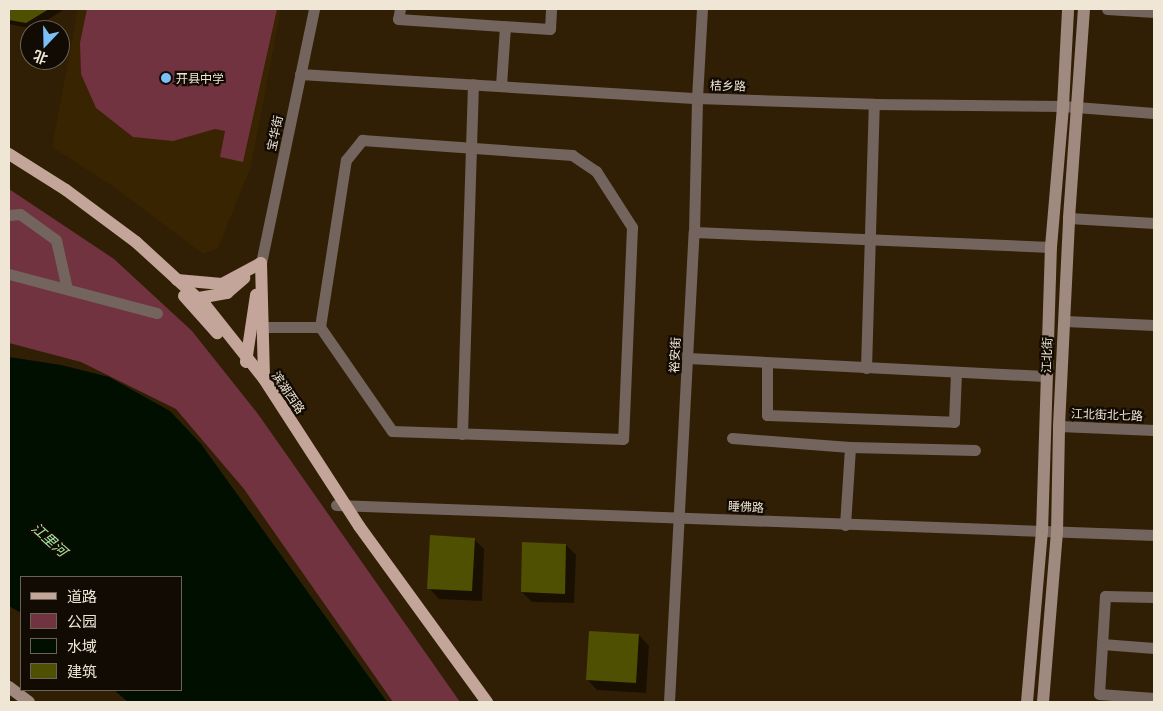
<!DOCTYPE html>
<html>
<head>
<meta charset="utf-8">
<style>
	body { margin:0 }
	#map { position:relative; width:1163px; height:711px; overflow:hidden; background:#301f05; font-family:Georgia,"Noto Sans SC",serif }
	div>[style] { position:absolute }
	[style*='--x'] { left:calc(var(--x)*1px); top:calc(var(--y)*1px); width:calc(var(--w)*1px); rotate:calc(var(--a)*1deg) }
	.built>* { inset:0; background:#382401 }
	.green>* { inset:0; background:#713340 }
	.water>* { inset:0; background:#000f00 }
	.shadow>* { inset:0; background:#0007 }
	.building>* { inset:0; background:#4f5001 }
	.street>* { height:11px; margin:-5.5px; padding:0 5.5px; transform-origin:5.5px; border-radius:5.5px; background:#73645e }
	.secondary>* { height:12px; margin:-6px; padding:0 6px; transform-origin:6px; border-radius:6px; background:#a0897f }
	.primary>* { height:12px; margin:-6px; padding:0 6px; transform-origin:6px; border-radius:6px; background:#c4a599 }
	.dots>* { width:14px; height:14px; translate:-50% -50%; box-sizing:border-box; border:2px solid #120b03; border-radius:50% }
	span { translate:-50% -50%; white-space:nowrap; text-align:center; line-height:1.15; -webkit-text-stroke:4.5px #120b03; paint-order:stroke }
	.poi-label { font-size:12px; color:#f0e6d6 }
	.left { translate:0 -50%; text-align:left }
	.street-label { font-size:12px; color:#f0e6d6 }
	.water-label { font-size:14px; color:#a6eca4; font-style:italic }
	.frame { position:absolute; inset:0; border:10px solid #f0e6d6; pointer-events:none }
	.legend { position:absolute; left:20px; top:576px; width:162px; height:115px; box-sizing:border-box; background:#120b03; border:1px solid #6b6357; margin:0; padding:6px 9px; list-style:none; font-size:15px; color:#f0e6d6 }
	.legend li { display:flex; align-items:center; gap:10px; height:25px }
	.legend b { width:25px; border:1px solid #6b6357 }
	.north { position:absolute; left:20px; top:20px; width:50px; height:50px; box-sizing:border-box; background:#120b03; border:1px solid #6b6357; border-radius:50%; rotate:201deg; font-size:14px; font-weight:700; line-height:20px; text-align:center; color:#f0e6d6 }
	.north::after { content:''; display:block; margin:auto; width:18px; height:22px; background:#7abff8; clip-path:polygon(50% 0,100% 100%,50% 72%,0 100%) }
</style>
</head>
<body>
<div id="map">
	<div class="built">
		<i style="clip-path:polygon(78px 9px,281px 9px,251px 166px,218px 248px,203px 254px,111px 185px,52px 147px)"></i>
	</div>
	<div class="green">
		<i style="clip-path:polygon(87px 9px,277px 9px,243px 162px,220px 157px,225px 131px,215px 129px,173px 141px,133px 137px,96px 108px,81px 74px,80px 43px)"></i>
		<i style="clip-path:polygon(9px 189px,114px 259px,192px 331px,258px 414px,460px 702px,393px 702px,244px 489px,176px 409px,81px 362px,9px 343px)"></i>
	</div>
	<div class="water">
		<i style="clip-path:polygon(9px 357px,61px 365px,109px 377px,170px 411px,201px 444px,387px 702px,128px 702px,114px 690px,181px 690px,181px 577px,21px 577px,21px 613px,9px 606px)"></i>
	</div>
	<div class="shadow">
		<i style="clip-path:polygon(9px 9px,65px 9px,33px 29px,9px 24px)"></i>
		<i style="clip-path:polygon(474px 539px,484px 549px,482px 601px,439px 599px,429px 588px)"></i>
		<i style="clip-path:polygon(566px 545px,576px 555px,574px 603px,532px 602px,522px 592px)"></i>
		<i style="clip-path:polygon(639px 635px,649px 646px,646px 693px,597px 690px,587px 679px)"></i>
	</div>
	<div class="building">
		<i style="clip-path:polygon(9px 9px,49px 9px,26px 23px,9px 20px)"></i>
		<i style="clip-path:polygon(430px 535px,475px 538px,472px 591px,427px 589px)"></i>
		<i style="clip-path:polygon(522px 542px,566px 544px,565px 594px,521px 592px)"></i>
		<i style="clip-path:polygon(589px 631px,639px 634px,636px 683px,586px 680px)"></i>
	</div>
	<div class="street">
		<i style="--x:400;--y:9;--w:10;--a:101"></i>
		<i style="--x:398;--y:19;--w:152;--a:3.8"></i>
		<i style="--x:550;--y:29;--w:20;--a:-87"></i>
		<i style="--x:1107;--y:9;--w:47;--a:3.7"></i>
		<i style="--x:300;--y:74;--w:398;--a:3.5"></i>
		<i style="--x:697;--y:98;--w:177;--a:1.9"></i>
		<i style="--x:874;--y:104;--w:189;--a:0.6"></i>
		<i style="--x:1063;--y:106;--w:91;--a:4.4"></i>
		<i style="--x:501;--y:85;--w:59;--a:-86.1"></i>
		<i style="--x:362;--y:140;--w:211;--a:4.1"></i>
		<i style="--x:572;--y:155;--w:29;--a:34"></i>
		<i style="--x:596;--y:171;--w:67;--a:57.3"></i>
		<i style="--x:632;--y:227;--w:212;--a:92.4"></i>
		<i style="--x:623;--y:439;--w:231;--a:-178"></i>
		<i style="--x:392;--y:431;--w:126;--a:-124.7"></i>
		<i style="--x:320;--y:327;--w:169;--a:-81.2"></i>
		<i style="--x:346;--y:160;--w:26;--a:-51"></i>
		<i style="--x:9;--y:215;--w:11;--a:-5"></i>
		<i style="--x:20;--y:214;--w:44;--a:35.8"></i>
		<i style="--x:56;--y:240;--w:50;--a:77.3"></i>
		<i style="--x:1069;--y:218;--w:85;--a:3.4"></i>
		<i style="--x:694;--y:232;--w:357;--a:2.4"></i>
		<i style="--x:261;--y:263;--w:259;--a:-78.2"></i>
		<i style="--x:9;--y:274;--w:153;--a:14.8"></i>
		<i style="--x:1065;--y:321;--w:89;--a:2.6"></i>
		<i style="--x:263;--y:327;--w:57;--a:0"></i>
		<i style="--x:688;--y:358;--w:357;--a:2.9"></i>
		<i style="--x:767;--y:363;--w:52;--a:90"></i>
		<i style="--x:767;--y:415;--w:187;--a:2.1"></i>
		<i style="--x:954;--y:422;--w:50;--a:-87.7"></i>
		<i style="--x:866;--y:368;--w:264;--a:-88.3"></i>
		<i style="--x:1059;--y:426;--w:95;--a:2.4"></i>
		<i style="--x:462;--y:434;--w:350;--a:-88.2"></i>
		<i style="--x:732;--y:438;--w:118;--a:4.4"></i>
		<i style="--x:850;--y:447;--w:125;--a:1.4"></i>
		<i style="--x:336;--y:505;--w:819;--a:2.1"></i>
		<i style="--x:845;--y:525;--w:78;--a:-86.3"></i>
		<i style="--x:1154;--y:597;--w:49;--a:-178.8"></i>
		<i style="--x:1105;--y:596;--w:98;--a:93.5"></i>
		<i style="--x:1099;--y:694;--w:55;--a:4.2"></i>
		<i style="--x:1102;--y:644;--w:52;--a:4.4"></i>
		<i style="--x:669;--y:702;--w:471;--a:-87"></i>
		<i style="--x:694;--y:232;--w:134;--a:-88.7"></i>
		<i style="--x:697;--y:98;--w:89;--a:-86.8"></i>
	</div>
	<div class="secondary">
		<i style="--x:9;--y:687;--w:25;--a:37"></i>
		<i style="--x:1027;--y:702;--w:171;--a:-85"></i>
		<i style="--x:1042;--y:532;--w:285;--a:-88.2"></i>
		<i style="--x:1051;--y:247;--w:142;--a:-85.1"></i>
		<i style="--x:1063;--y:106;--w:97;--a:-87"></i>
		<i style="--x:1043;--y:702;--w:170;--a:-85.3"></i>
		<i style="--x:1057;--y:533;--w:107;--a:-88.9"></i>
		<i style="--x:1059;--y:426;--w:208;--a:-87.2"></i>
		<i style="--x:1069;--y:218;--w:210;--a:-85.9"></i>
	</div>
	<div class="primary">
		<i style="--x:9;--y:154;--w:67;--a:32.3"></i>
		<i style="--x:66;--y:190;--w:87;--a:36.6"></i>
		<i style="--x:136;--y:242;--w:95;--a:42.4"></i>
		<i style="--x:206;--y:306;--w:93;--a:51.5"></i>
		<i style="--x:264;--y:379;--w:175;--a:57.1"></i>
		<i style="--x:359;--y:526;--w:218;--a:54"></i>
		<i style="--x:261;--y:263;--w:116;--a:88.5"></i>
		<i style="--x:177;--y:280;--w:45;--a:5.1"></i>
		<i style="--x:222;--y:284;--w:44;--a:-28.3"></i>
		<i style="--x:184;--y:296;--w:50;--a:48.3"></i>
		<i style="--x:193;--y:299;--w:35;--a:-10"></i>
		<i style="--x:227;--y:293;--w:23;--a:-41"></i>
		<i style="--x:246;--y:362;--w:68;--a:-81.5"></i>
	</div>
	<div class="dots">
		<i style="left:166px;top:78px;background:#7abff8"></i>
	</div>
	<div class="poi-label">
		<span class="left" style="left:176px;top:78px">开县中学</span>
	</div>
	<div class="street-label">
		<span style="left:728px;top:85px;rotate:2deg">桔乡路</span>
		<span style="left:274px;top:133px;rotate:-78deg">宝华街</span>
		<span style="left:674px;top:355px;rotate:-87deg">裕安街</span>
		<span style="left:1046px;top:355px;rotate:-88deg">江北街</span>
		<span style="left:289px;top:392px;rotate:56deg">滨湖西路</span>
		<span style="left:1107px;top:414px;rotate:2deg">江北街北七路</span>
		<span style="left:746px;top:506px;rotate:3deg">睡佛路</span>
	</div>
	<div class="water-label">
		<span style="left:50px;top:539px;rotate:42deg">江里河</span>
	</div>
	<div class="frame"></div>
	<ul class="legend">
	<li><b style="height:6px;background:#c4a599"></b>道路</li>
	<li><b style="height:14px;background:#713340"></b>公园</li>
	<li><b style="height:14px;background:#000f00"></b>水域</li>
	<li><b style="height:14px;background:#4f5001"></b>建筑</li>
	</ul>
	<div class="north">北</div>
</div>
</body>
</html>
